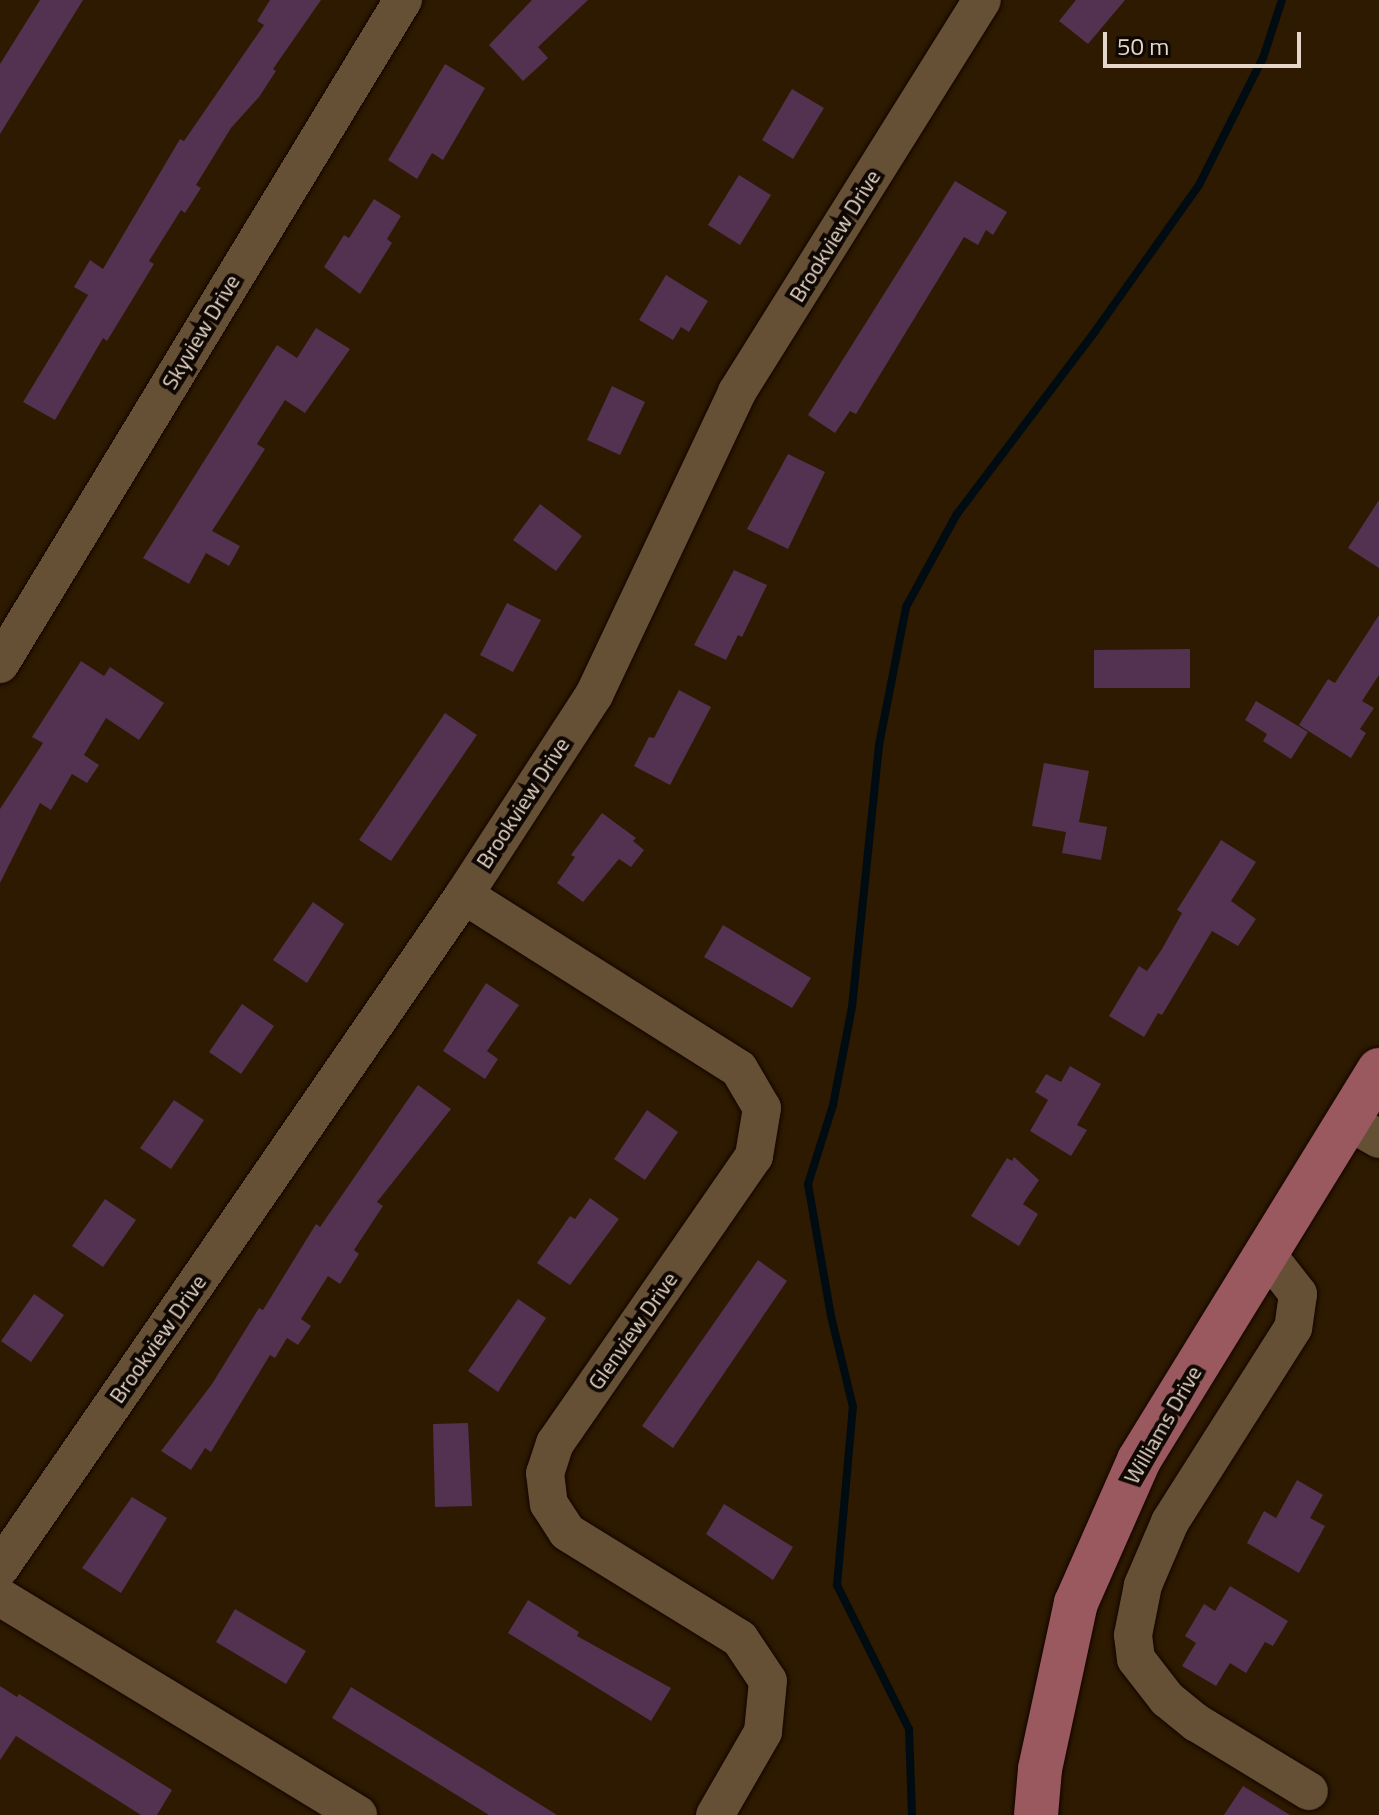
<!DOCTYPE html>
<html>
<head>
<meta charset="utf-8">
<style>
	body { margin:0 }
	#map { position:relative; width:1379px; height:1815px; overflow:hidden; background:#2d1a01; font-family:"Titillium Web",sans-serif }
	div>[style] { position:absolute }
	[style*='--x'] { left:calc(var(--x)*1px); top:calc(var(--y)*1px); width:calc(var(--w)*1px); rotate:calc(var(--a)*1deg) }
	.stream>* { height:8px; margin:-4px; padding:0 4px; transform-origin:4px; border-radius:4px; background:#000c12 }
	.building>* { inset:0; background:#533150 }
	.roads { filter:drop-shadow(0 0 2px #140400) drop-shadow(0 0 2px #140400) }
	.minor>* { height:38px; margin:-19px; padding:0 19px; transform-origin:19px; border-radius:19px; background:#665035 }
	.major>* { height:44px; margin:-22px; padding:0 22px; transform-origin:22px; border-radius:22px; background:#9a585f }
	span { translate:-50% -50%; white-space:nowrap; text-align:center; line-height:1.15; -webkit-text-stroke:8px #0f0701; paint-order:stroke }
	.street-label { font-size:22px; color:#e5d7c9 }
	.scale { position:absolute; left:1103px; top:32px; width:198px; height:36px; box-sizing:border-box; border:4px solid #e5d7c9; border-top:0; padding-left:10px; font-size:24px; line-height:28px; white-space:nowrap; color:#e5d7c9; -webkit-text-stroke:6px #0f0701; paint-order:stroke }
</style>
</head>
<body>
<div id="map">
	<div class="stream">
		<i style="--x:912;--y:1815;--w:86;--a:-92"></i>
		<i style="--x:909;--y:1729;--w:161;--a:-116.6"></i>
		<i style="--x:837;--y:1585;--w:179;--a:-84.9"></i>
		<i style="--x:853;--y:1407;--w:94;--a:-103.6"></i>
		<i style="--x:831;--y:1316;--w:134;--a:-99.9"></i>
		<i style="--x:808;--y:1184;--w:83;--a:-72.4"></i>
		<i style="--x:833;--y:1105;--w:100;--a:-79"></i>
		<i style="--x:852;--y:1007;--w:263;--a:-84.1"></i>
		<i style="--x:879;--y:745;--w:141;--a:-78.9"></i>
		<i style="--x:906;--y:607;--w:106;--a:-61.3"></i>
		<i style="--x:957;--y:514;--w:231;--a:-52.9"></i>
		<i style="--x:1096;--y:330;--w:178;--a:-54.6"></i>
		<i style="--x:1199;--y:185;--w:142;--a:-63.3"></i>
		<i style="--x:1263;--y:58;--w:61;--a:-71.9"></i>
	</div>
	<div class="building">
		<i style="clip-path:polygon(40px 0,83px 0,0 134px,0 64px)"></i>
		<i style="clip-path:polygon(270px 0,321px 0,273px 69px,276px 71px,259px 97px,231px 128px,196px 185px,201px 188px,185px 213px,181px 210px,149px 261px,154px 264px,107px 341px,103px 338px,55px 420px,23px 402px,88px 295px,74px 287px,90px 260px,103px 269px,180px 139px,184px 141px,264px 25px,257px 21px)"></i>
		<i style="clip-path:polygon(532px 0,588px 0,538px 47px,548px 58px,523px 81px,489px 45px)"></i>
		<i style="clip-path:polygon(1076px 0,1125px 0,1088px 44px,1059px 21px)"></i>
		<i style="clip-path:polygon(445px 64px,485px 88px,443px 160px,432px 153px,417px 179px,388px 160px)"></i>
		<i style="clip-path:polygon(792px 89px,824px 108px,793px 159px,762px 140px)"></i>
		<i style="clip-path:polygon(739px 175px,771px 195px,740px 245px,708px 225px)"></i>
		<i style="clip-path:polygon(955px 181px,1007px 212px,993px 235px,986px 230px,978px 245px,964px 237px,856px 414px,850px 411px,835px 433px,808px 415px)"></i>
		<i style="clip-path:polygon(374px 199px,401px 216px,387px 239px,392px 243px,360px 294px,324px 267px,344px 235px,349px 238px)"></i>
		<i style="clip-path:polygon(666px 275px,708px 301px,689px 332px,681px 327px,673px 340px,639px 320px)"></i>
		<i style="clip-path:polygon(316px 328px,350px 349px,305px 413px,285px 400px,257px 444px,265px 449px,212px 531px,240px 546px,229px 566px,206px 553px,189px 584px,143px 558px,277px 345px,297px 358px)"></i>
		<i style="clip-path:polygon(612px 386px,645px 402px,620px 455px,587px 440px)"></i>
		<i style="clip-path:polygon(788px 454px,825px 472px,788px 549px,747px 529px)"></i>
		<i style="clip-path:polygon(1379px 500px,1379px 568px,1348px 548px)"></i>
		<i style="clip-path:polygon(540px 504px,582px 536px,556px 571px,513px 540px)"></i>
		<i style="clip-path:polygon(734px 570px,767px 585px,742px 637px,738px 635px,726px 660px,694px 645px)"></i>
		<i style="clip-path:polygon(507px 603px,541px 620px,513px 672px,480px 655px)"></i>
		<i style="clip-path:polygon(1379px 615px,1379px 675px,1362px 701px,1374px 708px,1360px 729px,1366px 733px,1351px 758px,1299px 725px,1328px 679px,1335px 683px)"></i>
		<i style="clip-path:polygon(1190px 649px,1190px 688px,1094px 688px,1094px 650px)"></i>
		<i style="clip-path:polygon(81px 661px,104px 676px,110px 667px,164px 703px,139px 740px,106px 718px,84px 755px,99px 765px,87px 783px,72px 774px,51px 810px,40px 803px,0 883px,0 809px,43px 743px,32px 737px)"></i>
		<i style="clip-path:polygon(679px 690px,711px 707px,670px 785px,634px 766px,649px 737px,654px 738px)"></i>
		<i style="clip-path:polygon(1256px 701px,1308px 732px,1291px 759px,1263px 741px,1267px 734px,1245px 720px)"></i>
		<i style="clip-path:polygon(445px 713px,477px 735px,391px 861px,359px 840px)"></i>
		<i style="clip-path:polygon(1044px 763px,1089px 771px,1079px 822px,1107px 827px,1101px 860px,1062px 853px,1066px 832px,1032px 826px)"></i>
		<i style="clip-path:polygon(602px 813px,636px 838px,633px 841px,644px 850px,631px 867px,619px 859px,583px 902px,557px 883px,575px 857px,571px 855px)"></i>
		<i style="clip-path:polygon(1221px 840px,1256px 862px,1231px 901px,1256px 919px,1238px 946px,1212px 931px,1162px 1015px,1158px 1013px,1144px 1037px,1109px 1016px,1139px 966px,1147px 971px,1162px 949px,1182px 913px,1177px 910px)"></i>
		<i style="clip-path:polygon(313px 902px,344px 924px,307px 983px,273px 960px)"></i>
		<i style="clip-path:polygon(723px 925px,811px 978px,792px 1008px,704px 957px)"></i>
		<i style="clip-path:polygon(486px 983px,519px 1005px,487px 1051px,498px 1059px,485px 1079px,443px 1051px)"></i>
		<i style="clip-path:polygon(242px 1004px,274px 1026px,241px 1074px,209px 1052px)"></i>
		<i style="clip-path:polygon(1070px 1066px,1101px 1084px,1077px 1125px,1087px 1130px,1071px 1156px,1030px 1131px,1048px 1100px,1035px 1092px,1046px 1074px,1061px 1082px)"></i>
		<i style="clip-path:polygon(418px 1085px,451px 1109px,377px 1202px,383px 1206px,354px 1250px,359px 1254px,340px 1284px,328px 1276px,301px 1319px,311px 1326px,298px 1345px,287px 1338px,275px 1358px,270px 1355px,211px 1452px,205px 1448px,191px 1470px,161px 1451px,212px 1384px,259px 1308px,263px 1310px,316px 1224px,320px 1227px)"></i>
		<i style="clip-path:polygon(174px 1100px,204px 1120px,171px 1169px,140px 1148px)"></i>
		<i style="clip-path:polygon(647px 1110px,678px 1132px,645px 1180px,614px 1159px)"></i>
		<i style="clip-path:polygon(1014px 1157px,1039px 1180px,1023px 1204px,1038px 1214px,1019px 1246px,971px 1216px,1007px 1158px,1012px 1161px)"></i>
		<i style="clip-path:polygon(590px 1198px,619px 1219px,570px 1285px,537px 1263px,570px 1216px,575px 1219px)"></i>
		<i style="clip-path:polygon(105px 1199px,136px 1220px,103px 1267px,72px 1246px)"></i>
		<i style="clip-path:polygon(758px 1260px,787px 1281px,673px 1448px,642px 1426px)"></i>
		<i style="clip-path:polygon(34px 1294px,64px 1315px,31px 1362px,1px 1341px)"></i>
		<i style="clip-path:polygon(518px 1299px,546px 1318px,498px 1392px,468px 1371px)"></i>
		<i style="clip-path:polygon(468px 1423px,472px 1506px,435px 1507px,433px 1424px)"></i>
		<i style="clip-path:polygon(1297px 1480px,1323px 1495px,1310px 1518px,1325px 1526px,1299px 1573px,1247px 1543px,1264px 1511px,1276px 1518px)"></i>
		<i style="clip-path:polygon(132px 1497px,167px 1518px,121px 1593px,82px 1568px)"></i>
		<i style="clip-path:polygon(724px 1504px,793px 1547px,773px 1580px,706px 1534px)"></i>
		<i style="clip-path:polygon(1230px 1586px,1288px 1621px,1273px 1646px,1265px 1642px,1246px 1673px,1230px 1663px,1216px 1686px,1182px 1666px,1196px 1643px,1185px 1636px,1204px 1604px,1215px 1611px)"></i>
		<i style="clip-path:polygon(528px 1600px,579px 1632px,577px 1636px,671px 1688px,651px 1721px,508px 1633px)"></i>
		<i style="clip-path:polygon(235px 1609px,306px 1651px,286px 1684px,216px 1642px)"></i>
		<i style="clip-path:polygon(0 1686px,17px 1697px,19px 1694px,172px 1790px,157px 1815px,141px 1815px,16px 1736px,0 1760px)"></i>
		<i style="clip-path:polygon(351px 1687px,424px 1732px,557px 1815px,489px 1815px,332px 1718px)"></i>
		<i style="clip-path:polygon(1243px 1786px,1290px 1815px,1224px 1815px)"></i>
	</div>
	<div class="roads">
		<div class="minor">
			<i style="--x:0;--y:664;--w:777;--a:-58.75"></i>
			<i style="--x:464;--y:895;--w:325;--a:32.3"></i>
			<i style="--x:739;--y:1069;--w:45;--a:59.5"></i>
			<i style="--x:762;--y:1108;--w:49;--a:99.5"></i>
			<i style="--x:754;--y:1156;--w:349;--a:124.7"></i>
			<i style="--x:555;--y:1443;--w:32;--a:108"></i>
			<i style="--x:545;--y:1473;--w:31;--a:83"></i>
			<i style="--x:549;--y:1504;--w:33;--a:57"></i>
			<i style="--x:567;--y:1532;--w:203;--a:31.7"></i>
			<i style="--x:740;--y:1639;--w:50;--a:56.3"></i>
			<i style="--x:768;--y:1681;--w:51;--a:95.6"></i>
			<i style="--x:763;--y:1732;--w:96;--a:120"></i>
			<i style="--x:1348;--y:1121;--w:36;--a:30"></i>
			<i style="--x:1266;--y:1253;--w:52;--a:52"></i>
			<i style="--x:1298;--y:1294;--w:34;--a:98"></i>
			<i style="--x:1293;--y:1328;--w:230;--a:122.4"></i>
			<i style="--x:1170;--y:1522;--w:69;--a:113.2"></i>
			<i style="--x:1143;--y:1585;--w:51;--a:101.3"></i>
			<i style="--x:1133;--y:1635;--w:24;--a:83"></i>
			<i style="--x:1136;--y:1659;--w:51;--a:52.2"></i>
			<i style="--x:1167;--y:1699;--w:38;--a:39"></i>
			<i style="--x:1197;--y:1723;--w:131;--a:31.3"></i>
			<i style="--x:0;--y:1568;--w:817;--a:-55.42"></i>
			<i style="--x:464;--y:895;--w:239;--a:-57"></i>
			<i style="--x:594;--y:695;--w:335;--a:-64.7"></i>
			<i style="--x:737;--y:392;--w:462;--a:-58"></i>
			<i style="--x:0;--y:1597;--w:419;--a:31.3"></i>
		</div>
		<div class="major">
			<i style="--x:1036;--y:1815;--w:46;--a:-85"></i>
			<i style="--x:1040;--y:1769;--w:170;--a:-77.8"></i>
			<i style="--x:1076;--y:1603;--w:156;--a:-66.2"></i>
			<i style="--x:1139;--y:1460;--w:458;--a:-58.4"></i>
		</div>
	</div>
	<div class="street-label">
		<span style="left:835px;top:236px;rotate:-58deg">Brookview Drive</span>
		<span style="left:201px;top:332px;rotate:-59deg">Skyview Drive</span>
		<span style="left:523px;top:803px;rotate:-57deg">Brookview Drive</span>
		<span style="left:633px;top:1331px;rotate:-55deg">Glenview Drive</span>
		<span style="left:158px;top:1339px;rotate:-55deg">Brookview Drive</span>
		<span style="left:1163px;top:1425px;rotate:-60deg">Williams Drive</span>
	</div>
	<div class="scale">50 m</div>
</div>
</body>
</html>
